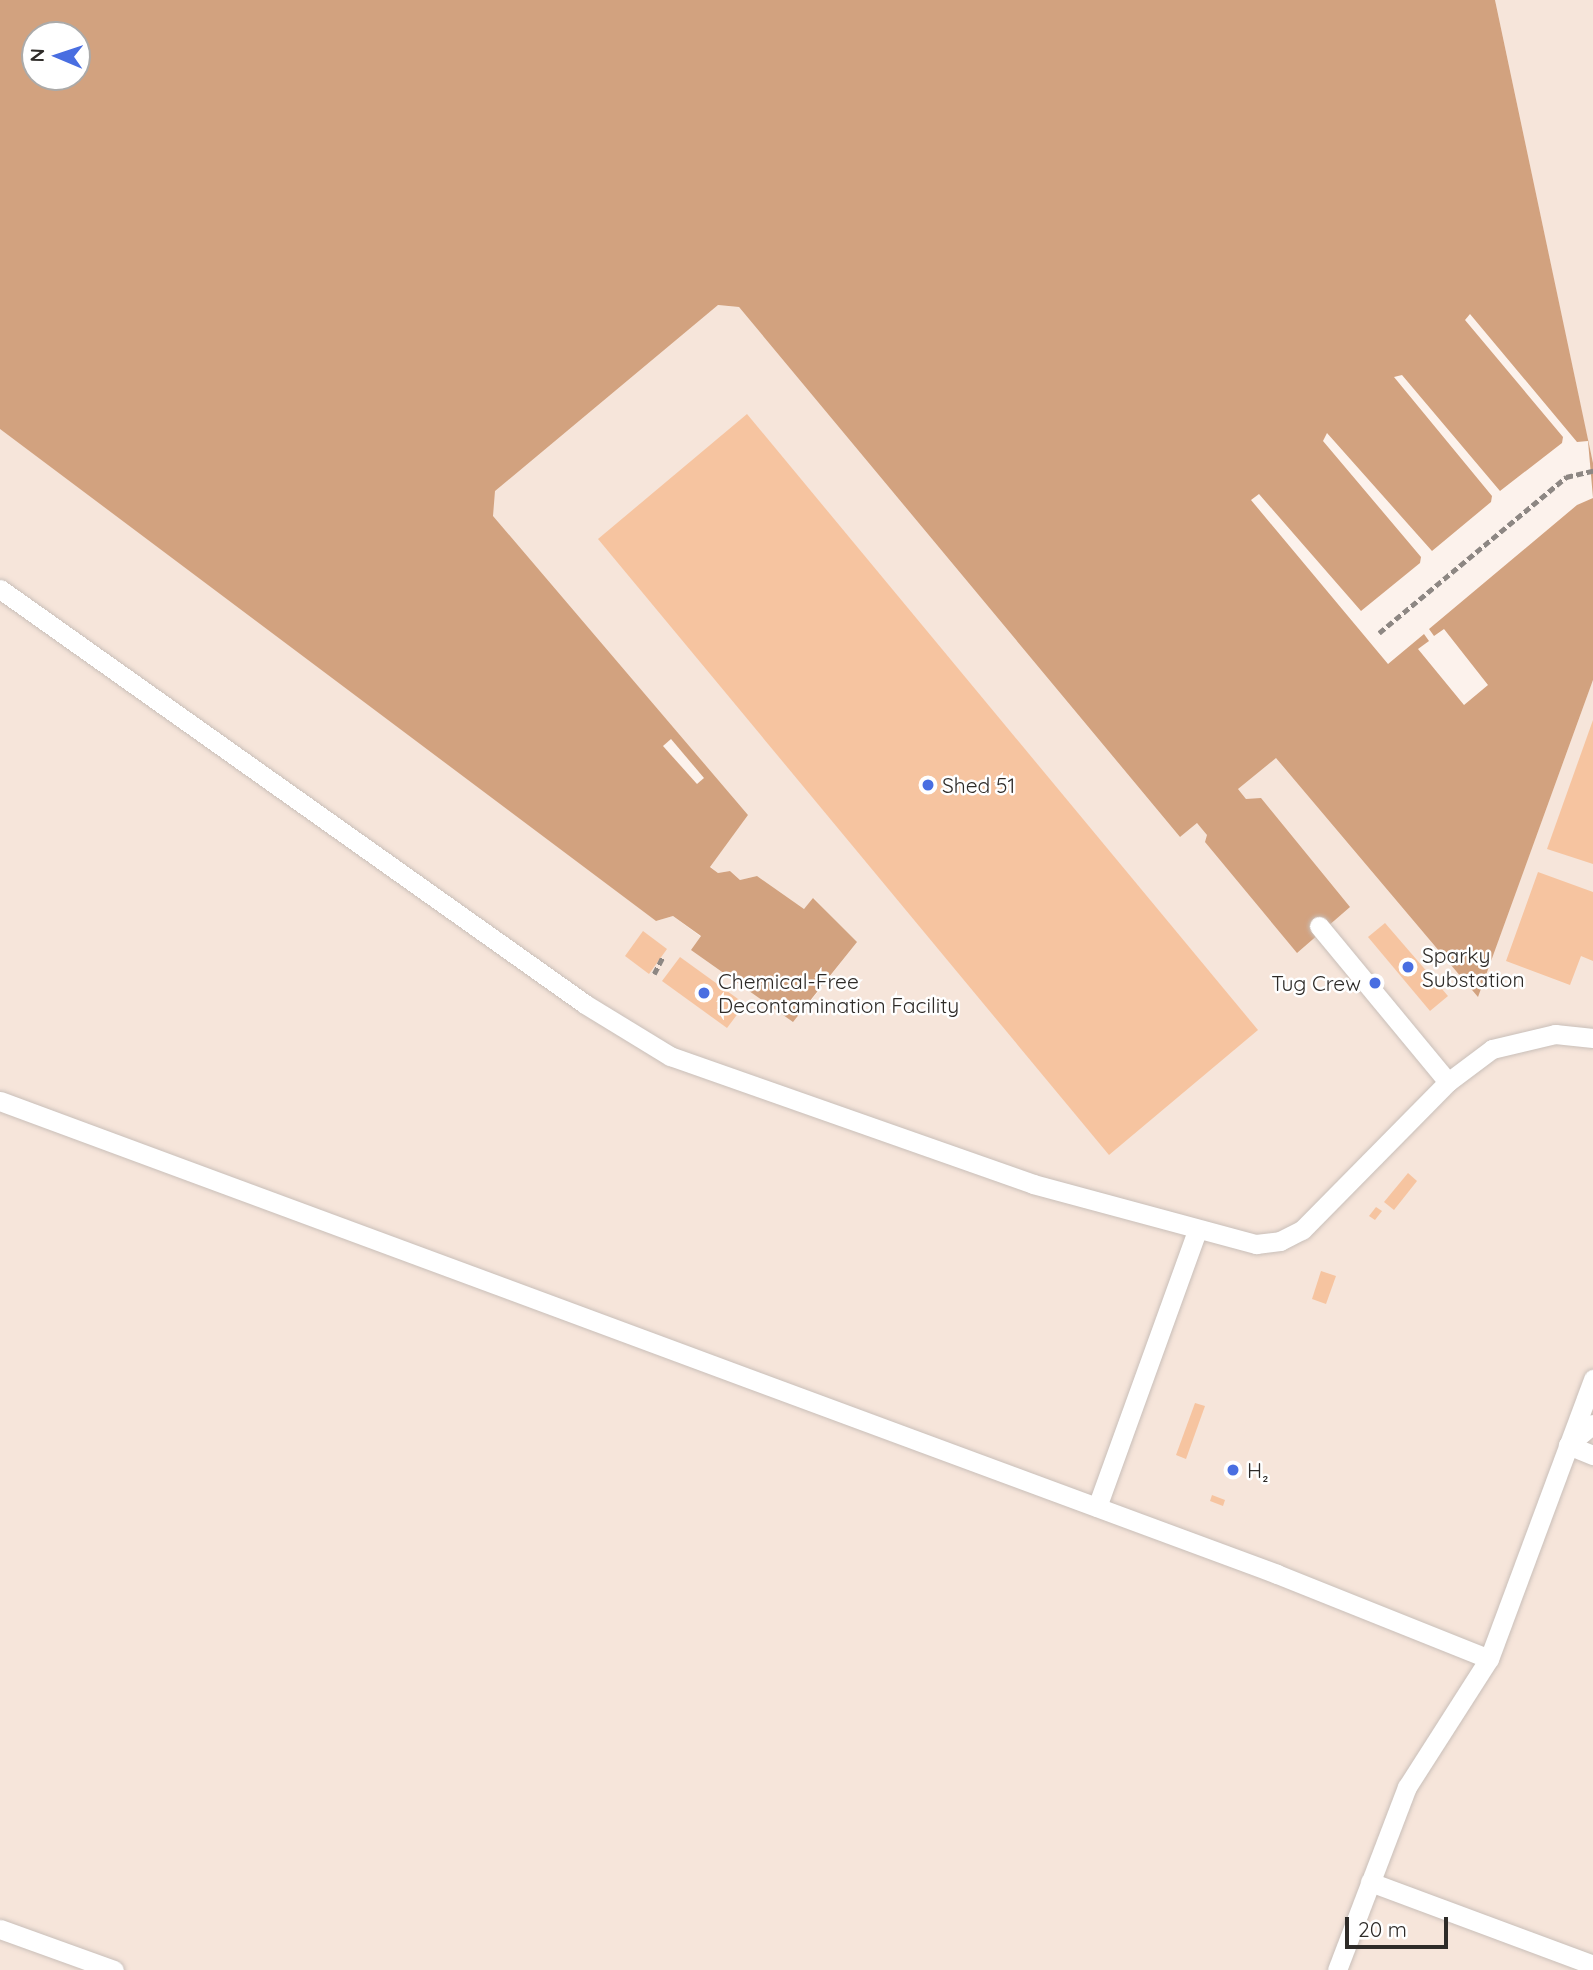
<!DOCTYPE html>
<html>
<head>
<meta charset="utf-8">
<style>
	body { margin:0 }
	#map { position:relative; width:1593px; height:1970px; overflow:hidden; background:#fcf2ec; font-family:Quicksand,sans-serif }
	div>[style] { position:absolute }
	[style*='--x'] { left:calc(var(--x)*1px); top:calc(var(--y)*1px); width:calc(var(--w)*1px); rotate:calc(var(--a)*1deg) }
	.built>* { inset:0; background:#f6e5da }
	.water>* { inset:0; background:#d2a27f }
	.pier>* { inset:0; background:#fcf2ec }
	.building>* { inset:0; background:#f6c4a0 }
	.path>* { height:4.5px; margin-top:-2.25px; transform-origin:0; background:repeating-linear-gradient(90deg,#8d8783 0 7px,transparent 0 10.5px) }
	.roads { filter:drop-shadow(0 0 2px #c9bfb9) drop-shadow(0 0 2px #c9bfb9) }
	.service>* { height:19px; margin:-9.5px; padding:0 9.5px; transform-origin:9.5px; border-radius:9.5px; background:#fff }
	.dots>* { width:19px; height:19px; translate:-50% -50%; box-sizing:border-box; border:4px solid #fff; border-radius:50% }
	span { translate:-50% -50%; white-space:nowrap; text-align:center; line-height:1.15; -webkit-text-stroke:5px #fff; paint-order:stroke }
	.poi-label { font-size:21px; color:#2e2b28 }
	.left { translate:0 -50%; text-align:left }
	.right { translate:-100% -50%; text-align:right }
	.north { position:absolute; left:21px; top:21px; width:70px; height:70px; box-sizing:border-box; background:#fff; border:2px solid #abaaa9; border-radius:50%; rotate:272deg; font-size:19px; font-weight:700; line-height:28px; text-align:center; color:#2e2b28 }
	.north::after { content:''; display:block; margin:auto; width:24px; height:32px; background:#496ee1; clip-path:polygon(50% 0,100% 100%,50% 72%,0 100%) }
	.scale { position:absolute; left:1345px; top:1917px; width:103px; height:32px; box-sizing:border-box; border:4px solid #2e2b28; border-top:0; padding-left:9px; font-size:21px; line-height:24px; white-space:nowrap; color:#2e2b28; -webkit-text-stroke:5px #fff; paint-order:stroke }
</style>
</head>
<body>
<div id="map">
	<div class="built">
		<i style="clip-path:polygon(1495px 0,1593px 0,1593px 463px,1588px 441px)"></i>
		<i style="clip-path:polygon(717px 305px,739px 307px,1180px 837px,1197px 823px,1208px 835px,1246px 799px,1238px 789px,1276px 757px,1478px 996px,1593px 680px,1593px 1970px,0 1970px,0 429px,656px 921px,673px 916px,701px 937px,692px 950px,810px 1002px,856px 943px,814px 898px,804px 909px,757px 876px,740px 880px,730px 871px,718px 873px,710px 866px,748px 815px,492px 516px,494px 491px)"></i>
	</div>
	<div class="water">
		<i style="clip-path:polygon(evenodd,0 0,1495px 0,1593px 463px,1593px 680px,1478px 997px,1276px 758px,1238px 789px,1246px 799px,1261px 798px,1350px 907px,1297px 953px,1205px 842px,1207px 835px,1197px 823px,1180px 837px,739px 307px,718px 305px,495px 491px,493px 516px,748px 815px,710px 867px,718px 873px,730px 871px,740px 880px,757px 876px,804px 909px,813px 898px,857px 942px,793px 1022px,691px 950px,701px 936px,673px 916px,656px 921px,0 429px,0 0,35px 35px,77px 35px,77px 77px,35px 77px,35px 35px)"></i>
	</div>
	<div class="pier">
		<i style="clip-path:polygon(1470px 314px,1577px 442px,1588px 441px,1593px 498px,1577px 505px,1429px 629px,1434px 636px,1444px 629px,1488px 685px,1464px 705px,1418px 649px,1429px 641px,1424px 634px,1388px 664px,1251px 500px,1259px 494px,1361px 611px,1420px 563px,1421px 557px,1323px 441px,1327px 433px,1432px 551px,1491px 502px,1492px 496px,1394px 377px,1402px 375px,1500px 491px,1562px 443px,1563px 437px,1465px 320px)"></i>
		<i style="clip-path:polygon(671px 739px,704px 778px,697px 784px,663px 746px)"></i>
	</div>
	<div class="building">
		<i style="clip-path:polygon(747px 414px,1258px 1030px,1109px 1155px,598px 539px)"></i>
		<i style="clip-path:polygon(1593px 720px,1593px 864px,1547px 849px)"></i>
		<i style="clip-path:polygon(1538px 872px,1593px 892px,1593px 961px,1581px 956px,1570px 985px,1506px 961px)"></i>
		<i style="clip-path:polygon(1385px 923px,1448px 996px,1430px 1011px,1368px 937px)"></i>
		<i style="clip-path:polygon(643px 931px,667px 949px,649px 974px,625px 956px)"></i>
		<i style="clip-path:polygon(680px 957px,745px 1004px,727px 1028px,662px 981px)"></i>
		<i style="clip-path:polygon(1408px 1173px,1417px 1181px,1394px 1210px,1384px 1202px)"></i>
		<i style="clip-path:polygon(1376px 1207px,1382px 1211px,1375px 1220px,1369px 1216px)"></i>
		<i style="clip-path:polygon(1321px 1271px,1336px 1276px,1326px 1304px,1312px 1299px)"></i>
		<i style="clip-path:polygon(1195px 1403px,1205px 1406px,1186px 1459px,1176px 1455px)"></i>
		<i style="clip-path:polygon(1232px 1463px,1238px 1466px,1235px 1476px,1228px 1474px)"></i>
		<i style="clip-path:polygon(1212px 1495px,1225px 1500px,1223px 1506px,1210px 1501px)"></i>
	</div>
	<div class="path">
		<i style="--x:1379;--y:633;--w:244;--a:-39.8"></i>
		<i style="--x:1566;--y:477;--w:28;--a:-13"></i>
		<i style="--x:654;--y:974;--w:20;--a:-63"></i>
	</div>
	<div class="roads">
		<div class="service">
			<i style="--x:0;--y:589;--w:717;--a:35.35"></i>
			<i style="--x:585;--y:1004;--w:100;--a:31.5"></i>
			<i style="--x:670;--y:1056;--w:385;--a:19.4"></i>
			<i style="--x:1033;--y:1184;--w:231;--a:15.1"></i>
			<i style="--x:1256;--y:1244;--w:24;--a:-7"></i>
			<i style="--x:1280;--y:1241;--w:25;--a:-27"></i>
			<i style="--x:1302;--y:1230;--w:208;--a:-45.4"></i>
			<i style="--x:1448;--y:1082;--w:55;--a:-36.9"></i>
			<i style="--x:1492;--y:1049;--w:65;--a:-13.4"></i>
			<i style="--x:1555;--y:1034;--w:38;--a:6"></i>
			<i style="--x:1319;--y:926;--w:202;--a:50.4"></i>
			<i style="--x:0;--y:1101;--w:1362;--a:20.32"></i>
			<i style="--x:1277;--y:1574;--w:228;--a:21.8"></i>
			<i style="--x:1593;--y:1424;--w:33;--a:140"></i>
			<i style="--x:1568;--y:1445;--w:27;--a:22"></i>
			<i style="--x:1097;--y:1507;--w:294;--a:-70.1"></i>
			<i style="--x:1370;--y:1882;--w:238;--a:20.4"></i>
			<i style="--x:0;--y:1929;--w:121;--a:19.8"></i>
			<i style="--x:1337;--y:1970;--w:196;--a:-69.1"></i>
			<i style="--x:1407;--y:1787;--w:152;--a:-57.4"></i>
			<i style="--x:1489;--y:1659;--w:299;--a:-69.6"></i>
		</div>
	</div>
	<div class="dots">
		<i style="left:928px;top:785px;background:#496ee1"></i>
		<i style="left:1408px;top:967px;background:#496ee1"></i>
		<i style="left:1375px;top:983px;background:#496ee1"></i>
		<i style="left:704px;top:993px;background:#496ee1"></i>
		<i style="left:1233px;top:1470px;background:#496ee1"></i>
	</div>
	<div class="poi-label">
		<span class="left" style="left:942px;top:785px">Shed 51</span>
		<span class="left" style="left:1422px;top:967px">Sparky<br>Substation</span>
		<span class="left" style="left:718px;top:993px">Chemical-Free<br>Decontamination Facility</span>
		<span class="right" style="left:1361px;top:983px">Tug Crew</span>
		<span class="left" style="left:1247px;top:1470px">H₂</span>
	</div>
	<div class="north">N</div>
	<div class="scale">20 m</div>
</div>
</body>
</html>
